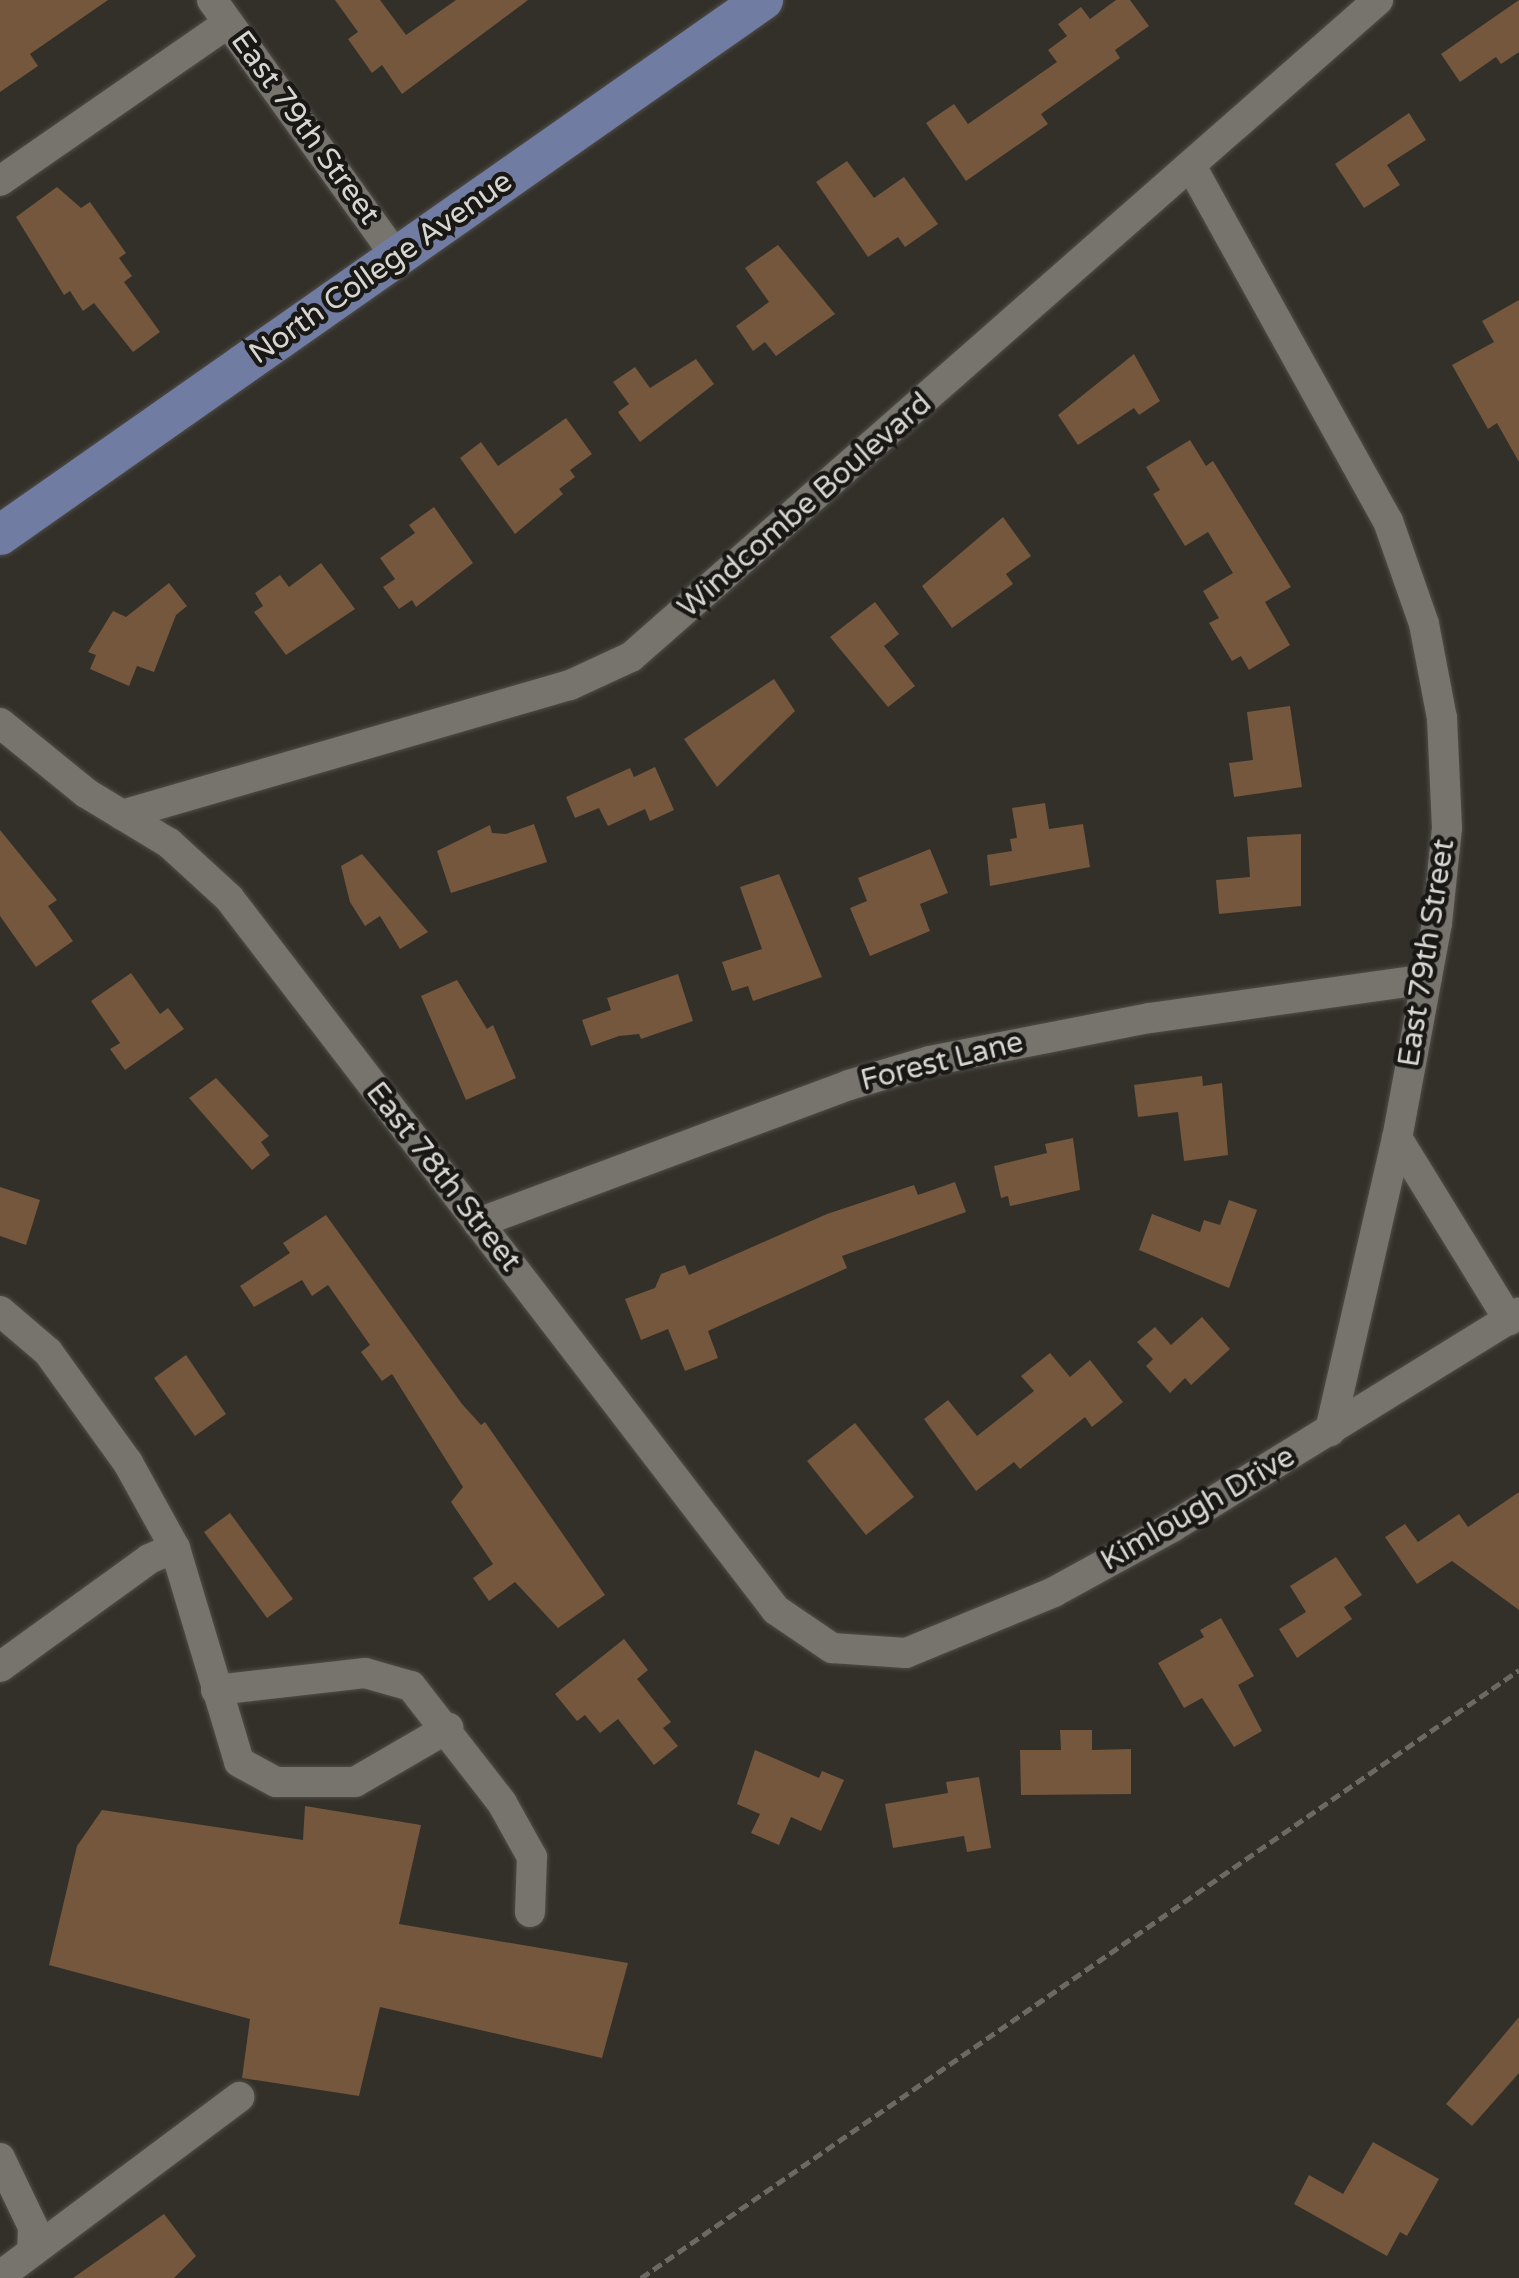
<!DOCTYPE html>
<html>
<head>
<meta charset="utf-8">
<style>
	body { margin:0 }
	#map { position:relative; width:1519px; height:2278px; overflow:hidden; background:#33302a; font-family:"Varela Round",sans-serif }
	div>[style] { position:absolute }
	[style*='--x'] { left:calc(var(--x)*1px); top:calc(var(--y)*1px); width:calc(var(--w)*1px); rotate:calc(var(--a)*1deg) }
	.building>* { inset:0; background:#74573c }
	.path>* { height:5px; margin-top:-2.5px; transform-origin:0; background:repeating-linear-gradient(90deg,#6c6964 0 10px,transparent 0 15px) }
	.roads { filter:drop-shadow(0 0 2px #504d48) drop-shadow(0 0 2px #504d48) }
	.minor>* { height:30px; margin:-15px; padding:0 15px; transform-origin:15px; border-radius:15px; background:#77746d }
	.major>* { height:40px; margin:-20px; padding:0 20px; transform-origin:20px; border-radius:20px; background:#717ca2 }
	span { translate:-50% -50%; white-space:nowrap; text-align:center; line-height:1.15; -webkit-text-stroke:9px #191815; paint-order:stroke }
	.street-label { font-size:30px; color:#d8d6d2 }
</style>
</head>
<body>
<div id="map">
	<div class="building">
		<i style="clip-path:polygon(0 0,108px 0,30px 54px,38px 66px,0 92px)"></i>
		<i style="clip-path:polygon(335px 0,380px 0,406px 35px,456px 0,528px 0,402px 94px,382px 65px,372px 73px,348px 39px,358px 32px)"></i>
		<i style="clip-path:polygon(1116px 0,1130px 0,1149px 26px,1115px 50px,1120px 58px,1041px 114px,1048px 124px,966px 181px,926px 123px,954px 104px,968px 124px,1057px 62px,1048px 50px,1067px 36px,1058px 24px,1081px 7px,1090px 19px)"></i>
		<i style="clip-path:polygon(1519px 0,1519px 52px,1501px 64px,1496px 57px,1460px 82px,1441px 54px)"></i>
		<i style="clip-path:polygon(1409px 113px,1426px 140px,1387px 165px,1400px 185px,1364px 208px,1335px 164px)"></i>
		<i style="clip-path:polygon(847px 161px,874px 198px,904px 177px,938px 224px,905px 247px,898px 237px,868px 257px,816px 182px)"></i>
		<i style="clip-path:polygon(57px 187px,81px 208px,90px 202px,126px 253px,119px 258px,132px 276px,124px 282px,160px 332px,133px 352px,94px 303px,83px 311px,70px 291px,64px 295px,16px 217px)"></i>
		<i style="clip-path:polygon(778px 245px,835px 314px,776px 356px,765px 342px,753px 351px,736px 326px,769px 302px,745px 268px)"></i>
		<i style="clip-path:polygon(1519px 300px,1519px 462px,1497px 423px,1488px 429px,1452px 365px,1494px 342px,1482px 321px)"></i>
		<i style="clip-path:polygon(1134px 354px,1160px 401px,1139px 415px,1134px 408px,1078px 445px,1058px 415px)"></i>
		<i style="clip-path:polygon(696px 359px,714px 384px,640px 442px,618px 412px,629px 404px,613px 382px,635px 367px,650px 388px)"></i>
		<i style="clip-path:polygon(566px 418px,592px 454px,570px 470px,575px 477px,559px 489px,563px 494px,515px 534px,460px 458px,481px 442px,498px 466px)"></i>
		<i style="clip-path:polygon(1190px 440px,1206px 466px,1213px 461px,1291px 587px,1265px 602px,1290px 645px,1249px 670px,1241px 656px,1232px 661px,1209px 623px,1219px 618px,1203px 591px,1233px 573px,1208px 532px,1185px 546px,1153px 494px,1160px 490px,1146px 467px)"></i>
		<i style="clip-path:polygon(434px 507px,473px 563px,416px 607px,412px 600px,399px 609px,383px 587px,395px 579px,380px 558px,415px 533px,409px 525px)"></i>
		<i style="clip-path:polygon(1003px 517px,1031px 556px,1006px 574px,1013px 584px,952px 628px,922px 586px)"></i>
		<i style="clip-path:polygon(321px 563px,355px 609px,286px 655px,254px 612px,263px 606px,255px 593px,280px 575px,289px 587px)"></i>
		<i style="clip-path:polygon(169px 583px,187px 606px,176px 615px,154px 672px,137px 666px,129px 686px,90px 669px,96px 655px,88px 652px,113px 611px,126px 617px)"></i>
		<i style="clip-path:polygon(875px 602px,899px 634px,884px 646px,915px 686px,888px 707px,830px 637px)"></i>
		<i style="clip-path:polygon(774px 679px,795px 711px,717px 787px,684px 739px)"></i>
		<i style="clip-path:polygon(1290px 706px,1302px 787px,1234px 797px,1229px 763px,1253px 760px,1247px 712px)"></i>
		<i style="clip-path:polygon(655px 767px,674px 810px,650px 821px,645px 809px,608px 826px,599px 808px,575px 818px,566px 797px,630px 768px,634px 777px)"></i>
		<i style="clip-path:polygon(1045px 803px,1049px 829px,1083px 824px,1090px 867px,990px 886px,987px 855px,1012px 851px,1010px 839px,1017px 838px,1012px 808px)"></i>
		<i style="clip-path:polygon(534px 824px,547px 862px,451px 893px,437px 851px,490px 825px,492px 833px,506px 834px)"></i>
		<i style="clip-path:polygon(0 830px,57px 900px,48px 906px,73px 941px,36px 967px,0 916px)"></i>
		<i style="clip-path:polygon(1301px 834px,1301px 906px,1219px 914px,1216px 880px,1250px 877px,1247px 837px)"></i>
		<i style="clip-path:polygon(930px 849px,948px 893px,920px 904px,930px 931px,870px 956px,850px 908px,867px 901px,858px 878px)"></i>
		<i style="clip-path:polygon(362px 854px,428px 932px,400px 949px,380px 916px,365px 926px,350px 902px,341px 866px)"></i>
		<i style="clip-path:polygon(779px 874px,822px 977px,753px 1001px,748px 986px,732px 991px,722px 962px,762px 949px,740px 887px)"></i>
		<i style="clip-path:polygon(131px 973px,160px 1014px,168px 1008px,184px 1029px,125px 1070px,110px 1049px,120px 1043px,91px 1001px)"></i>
		<i style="clip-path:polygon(678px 974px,693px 1021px,641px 1039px,639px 1034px,619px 1036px,591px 1046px,582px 1020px,611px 1010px,607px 998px)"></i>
		<i style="clip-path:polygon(457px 980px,487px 1029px,493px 1025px,516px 1078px,466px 1100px,421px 996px)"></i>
		<i style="clip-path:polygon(1202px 1076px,1203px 1086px,1222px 1083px,1228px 1155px,1184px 1161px,1178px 1112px,1138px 1117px,1134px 1085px)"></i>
		<i style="clip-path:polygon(216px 1078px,269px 1136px,261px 1142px,270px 1155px,252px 1170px,189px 1098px)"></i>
		<i style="clip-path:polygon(1073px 1138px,1080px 1190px,1010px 1206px,1008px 1196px,1001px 1198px,994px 1166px,1047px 1153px,1045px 1144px)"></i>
		<i style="clip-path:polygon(955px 1182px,966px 1212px,842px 1256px,847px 1268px,708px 1331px,718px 1358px,685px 1371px,668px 1329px,641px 1340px,625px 1299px,655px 1288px,661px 1274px,685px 1265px,689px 1275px,827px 1214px,914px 1185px,918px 1195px)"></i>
		<i style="clip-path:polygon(0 1187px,40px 1200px,26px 1245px,0 1236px)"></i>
		<i style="clip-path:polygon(1229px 1200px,1257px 1210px,1229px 1288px,1139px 1250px,1152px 1214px,1200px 1232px,1204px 1220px,1220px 1225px)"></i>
		<i style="clip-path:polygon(326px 1215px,462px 1404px,481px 1425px,485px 1422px,605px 1595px,558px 1628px,515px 1582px,489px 1601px,473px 1578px,493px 1564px,451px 1502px,463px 1487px,392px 1374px,382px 1381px,361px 1352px,370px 1345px,328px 1285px,312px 1296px,302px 1280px,254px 1307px,240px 1286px,290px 1253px,283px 1243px)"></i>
		<i style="clip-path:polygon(1202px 1317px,1230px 1349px,1191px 1385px,1185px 1378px,1170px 1393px,1146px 1366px,1153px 1359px,1137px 1342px,1155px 1327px,1171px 1345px)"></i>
		<i style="clip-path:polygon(1050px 1353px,1070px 1377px,1090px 1360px,1123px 1402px,1092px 1427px,1085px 1417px,1020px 1469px,1014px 1462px,976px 1491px,924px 1419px,948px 1400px,977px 1436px,1034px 1391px,1021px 1376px)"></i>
		<i style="clip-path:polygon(186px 1355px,226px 1414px,195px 1436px,154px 1378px)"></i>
		<i style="clip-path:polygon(855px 1423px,914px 1497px,866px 1535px,807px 1461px)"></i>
		<i style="clip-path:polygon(1519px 1492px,1519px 1610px,1452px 1561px,1417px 1584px,1385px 1537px,1405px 1524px,1418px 1542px,1459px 1514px,1468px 1527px)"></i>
		<i style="clip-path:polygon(230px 1513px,293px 1599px,267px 1618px,204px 1532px)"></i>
		<i style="clip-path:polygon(1336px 1557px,1362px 1595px,1344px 1607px,1352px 1619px,1297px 1658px,1279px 1629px,1306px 1612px,1290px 1586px)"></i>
		<i style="clip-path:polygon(1221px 1618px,1254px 1676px,1238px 1685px,1262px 1731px,1234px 1747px,1202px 1698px,1184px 1708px,1158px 1663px,1204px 1637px,1200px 1630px)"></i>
		<i style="clip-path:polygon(624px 1639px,648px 1670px,637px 1679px,671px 1722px,663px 1728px,678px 1746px,654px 1765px,618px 1719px,600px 1733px,585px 1715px,577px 1721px,555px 1694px)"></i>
		<i style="clip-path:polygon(1060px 1730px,1092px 1730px,1092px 1750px,1131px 1749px,1131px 1794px,1021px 1795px,1020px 1750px,1061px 1750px)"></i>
		<i style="clip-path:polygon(755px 1750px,819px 1778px,822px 1771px,844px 1780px,821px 1831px,791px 1817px,779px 1845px,751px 1833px,760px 1814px,737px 1804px)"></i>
		<i style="clip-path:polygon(979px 1777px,991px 1848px,967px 1852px,964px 1836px,893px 1848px,885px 1804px,948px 1793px,946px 1782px)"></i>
		<i style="clip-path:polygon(305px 1806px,421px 1825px,399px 1924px,628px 1963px,602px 2058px,380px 2007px,359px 2096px,242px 2078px,250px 2019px,49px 1965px,77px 1846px,102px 1810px,303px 1840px)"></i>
		<i style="clip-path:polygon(1519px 2017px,1519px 2073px,1472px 2126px,1446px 2104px)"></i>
		<i style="clip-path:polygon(1373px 2142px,1439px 2179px,1407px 2236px,1400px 2232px,1387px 2256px,1294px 2204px,1309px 2175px,1343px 2194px)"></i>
		<i style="clip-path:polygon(164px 2214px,196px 2256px,174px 2278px,73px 2278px)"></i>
	</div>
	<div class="path">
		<i style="--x:641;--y:2278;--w:1068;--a:-34.7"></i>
	</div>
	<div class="roads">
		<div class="minor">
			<i style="--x:212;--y:0;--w:317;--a:54.3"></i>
			<i style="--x:1191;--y:166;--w:406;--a:61"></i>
			<i style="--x:1388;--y:521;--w:109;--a:70.7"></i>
			<i style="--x:1424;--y:624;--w:96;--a:79.2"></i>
			<i style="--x:1442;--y:718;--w:110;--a:87.4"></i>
			<i style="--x:1447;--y:828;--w:96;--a:96"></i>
			<i style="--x:1437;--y:923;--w:219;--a:100.5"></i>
			<i style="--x:1397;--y:1138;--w:301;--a:102.9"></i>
			<i style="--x:0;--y:181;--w:277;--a:-34.7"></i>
			<i style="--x:0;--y:723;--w:111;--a:39.1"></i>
			<i style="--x:86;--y:793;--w:97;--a:31.1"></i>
			<i style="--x:169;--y:843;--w:81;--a:42.5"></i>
			<i style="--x:229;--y:898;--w:898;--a:52.47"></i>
			<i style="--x:776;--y:1610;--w:68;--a:34.2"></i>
			<i style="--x:832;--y:1648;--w:74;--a:3.9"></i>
			<i style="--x:906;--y:1653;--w:160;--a:-22.4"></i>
			<i style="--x:1054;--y:1592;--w:135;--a:-28.8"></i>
			<i style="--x:1172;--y:1527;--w:408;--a:-31.7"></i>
			<i style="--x:122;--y:815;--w:466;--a:-16.2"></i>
			<i style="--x:570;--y:685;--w:67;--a:-24.7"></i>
			<i style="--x:631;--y:657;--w:995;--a:-41.33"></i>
			<i style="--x:1397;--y:1138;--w:214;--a:58.4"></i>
			<i style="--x:478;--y:1223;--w:396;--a:-20.4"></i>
			<i style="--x:849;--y:1085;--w:84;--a:-16.5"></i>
			<i style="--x:930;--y:1061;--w:224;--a:-11.1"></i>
			<i style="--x:1150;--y:1018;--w:279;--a:-8"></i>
			<i style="--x:0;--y:1311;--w:63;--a:40.5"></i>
			<i style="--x:48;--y:1352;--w:137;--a:54.2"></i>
			<i style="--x:128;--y:1463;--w:97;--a:61.1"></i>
			<i style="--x:175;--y:1548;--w:223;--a:73.3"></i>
			<i style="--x:239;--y:1762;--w:42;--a:28.4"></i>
			<i style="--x:276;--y:1782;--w:79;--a:0"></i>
			<i style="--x:355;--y:1782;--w:108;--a:-30.1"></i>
			<i style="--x:0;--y:1667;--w:184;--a:-35.9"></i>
			<i style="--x:149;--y:1559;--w:28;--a:-23"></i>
			<i style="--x:216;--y:1690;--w:150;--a:-6.5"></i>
			<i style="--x:365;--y:1673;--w:48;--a:15.8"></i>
			<i style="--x:411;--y:1686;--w:148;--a:52.1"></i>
			<i style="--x:502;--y:1803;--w:62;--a:60.9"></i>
			<i style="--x:532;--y:1857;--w:55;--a:92.1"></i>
			<i style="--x:0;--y:2158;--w:76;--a:64.4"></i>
			<i style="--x:33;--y:2227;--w:24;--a:92"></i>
			<i style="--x:0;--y:2276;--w:299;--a:-36.8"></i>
		</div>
		<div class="major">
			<i style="--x:0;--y:535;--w:932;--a:-35.04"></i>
		</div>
	</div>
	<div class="street-label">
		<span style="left:305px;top:128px;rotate:54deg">East 79th Street</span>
		<span style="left:381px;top:268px;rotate:-35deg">North College Avenue</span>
		<span style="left:805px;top:506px;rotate:-41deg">Windcombe Boulevard</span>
		<span style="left:1427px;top:953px;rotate:-81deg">East 79th Street</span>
		<span style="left:942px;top:1062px;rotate:-14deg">Forest Lane</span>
		<span style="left:443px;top:1177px;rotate:52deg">East 78th Street</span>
		<span style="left:1198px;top:1509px;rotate:-30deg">Kimlough Drive</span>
	</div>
</div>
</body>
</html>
